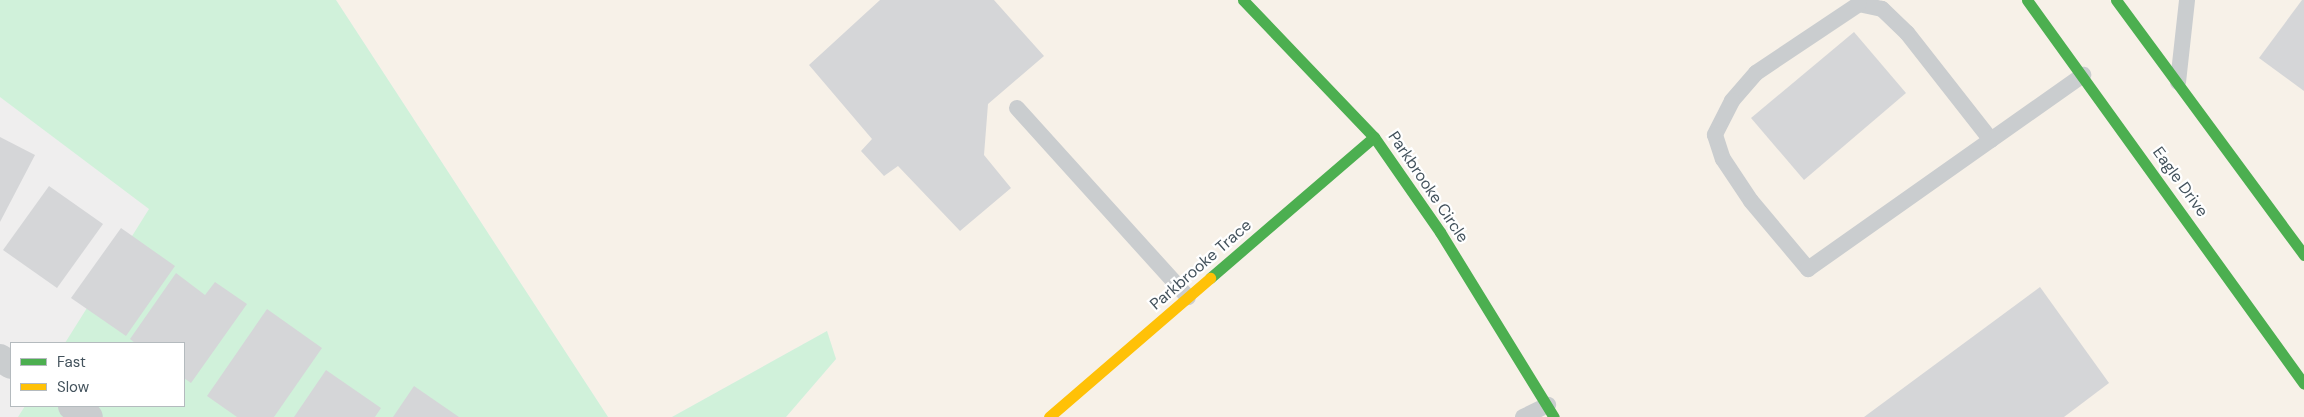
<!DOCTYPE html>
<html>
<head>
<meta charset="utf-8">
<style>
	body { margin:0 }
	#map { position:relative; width:2304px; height:417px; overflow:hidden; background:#efeeee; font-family:"DM Sans",sans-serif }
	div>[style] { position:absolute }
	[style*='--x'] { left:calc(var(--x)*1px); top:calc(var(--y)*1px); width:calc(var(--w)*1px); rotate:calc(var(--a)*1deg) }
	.commercial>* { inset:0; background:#f7f1e8 }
	.green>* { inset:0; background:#d0f1da }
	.building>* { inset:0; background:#d5d6d8 }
	.lane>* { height:16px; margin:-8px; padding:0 8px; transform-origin:8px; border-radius:8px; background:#cacdcf }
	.street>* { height:28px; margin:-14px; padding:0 14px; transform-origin:14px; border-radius:14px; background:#cacdcf }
	.fast>* { height:11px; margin:-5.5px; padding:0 5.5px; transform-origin:5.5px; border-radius:5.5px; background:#4caf50 }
	.slow>* { height:11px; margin:-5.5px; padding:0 5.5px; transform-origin:5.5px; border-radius:5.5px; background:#ffc107 }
	span { translate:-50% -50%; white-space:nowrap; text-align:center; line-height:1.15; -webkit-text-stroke:4.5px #fff; paint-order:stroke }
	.street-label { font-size:16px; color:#43525c }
	.legend { position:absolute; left:10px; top:342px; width:175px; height:65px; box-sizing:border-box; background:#fff; border:1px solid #b4babe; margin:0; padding:6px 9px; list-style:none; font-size:15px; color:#43525c }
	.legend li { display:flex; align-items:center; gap:10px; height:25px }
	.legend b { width:25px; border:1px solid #b4babe }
</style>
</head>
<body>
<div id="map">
	<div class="commercial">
		<i style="clip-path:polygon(336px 0,2304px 0,2304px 417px,786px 417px,836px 359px,827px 331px,672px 417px,608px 417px)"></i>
	</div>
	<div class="green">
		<i style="clip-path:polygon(0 0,336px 0,608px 417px,18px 417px,25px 406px,184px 406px,184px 343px,65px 343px,149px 209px,0 97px)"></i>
		<i style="clip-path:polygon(827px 331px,836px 359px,786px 417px,672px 417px)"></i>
	</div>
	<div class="building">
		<i style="clip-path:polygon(880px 0,994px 0,1044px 56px,988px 104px,984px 155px,1011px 188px,960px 231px,898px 166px,884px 176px,861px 151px,872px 139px,809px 65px)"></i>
		<i style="clip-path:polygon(2302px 0,2304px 0,2304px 91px,2259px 58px)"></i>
		<i style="clip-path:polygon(1854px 32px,1906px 93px,1804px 180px,1751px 118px)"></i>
		<i style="clip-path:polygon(0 137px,35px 155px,0 222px)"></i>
		<i style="clip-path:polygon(49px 186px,103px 224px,57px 288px,3px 250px)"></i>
		<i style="clip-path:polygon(121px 228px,175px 266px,126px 336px,71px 298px)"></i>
		<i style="clip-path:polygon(176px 273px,205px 295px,215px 282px,247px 304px,191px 383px,184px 378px,184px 343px,135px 343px,130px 339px)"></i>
		<i style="clip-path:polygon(2040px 287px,2109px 383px,2064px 417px,1864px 417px)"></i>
		<i style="clip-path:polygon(267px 309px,322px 348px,274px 417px,237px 417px,207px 396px)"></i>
		<i style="clip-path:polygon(326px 370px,381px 408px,375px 417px,294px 417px)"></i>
		<i style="clip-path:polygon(414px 386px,459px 417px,393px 417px)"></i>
	</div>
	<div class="lane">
		<i style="--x:2178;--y:82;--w:82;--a:-83.7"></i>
		<i style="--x:1017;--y:108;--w:255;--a:47.9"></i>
		<i style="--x:1991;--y:140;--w:136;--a:-128.1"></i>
		<i style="--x:1907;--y:33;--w:35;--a:-136"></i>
		<i style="--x:1882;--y:9;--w:24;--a:-168"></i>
		<i style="--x:1859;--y:4;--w:124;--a:146.2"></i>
		<i style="--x:1756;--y:73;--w:37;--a:131"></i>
		<i style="--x:1732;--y:101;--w:38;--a:117"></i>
		<i style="--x:1715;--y:135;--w:25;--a:72"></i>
		<i style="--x:1723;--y:159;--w:50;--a:56.3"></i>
		<i style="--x:1751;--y:201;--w:89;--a:50"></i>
		<i style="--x:1808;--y:269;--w:337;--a:-35.2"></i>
		<i style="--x:1523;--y:417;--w:28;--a:-26"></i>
	</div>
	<div class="street">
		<i style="--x:0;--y:358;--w:13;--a:32"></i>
		<i style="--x:72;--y:406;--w:20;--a:33"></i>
	</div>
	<div class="fast">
		<i style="--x:1243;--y:0;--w:190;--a:46.3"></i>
		<i style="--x:1374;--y:137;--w:116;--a:55.2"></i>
		<i style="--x:1440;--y:232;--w:217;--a:58.4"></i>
		<i style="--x:2027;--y:0;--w:473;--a:54.2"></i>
		<i style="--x:2116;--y:0;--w:317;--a:53.6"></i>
		<i style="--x:1210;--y:278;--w:216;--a:-40.7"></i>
	</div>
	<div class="slow">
		<i style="--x:1049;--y:417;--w:213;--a:-40.8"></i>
	</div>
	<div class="street-label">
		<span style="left:2180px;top:182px;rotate:54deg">Eagle Drive</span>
		<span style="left:1428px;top:187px;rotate:56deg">Parkbrooke Circle</span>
		<span style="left:1201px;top:265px;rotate:-41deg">Parkbrooke Trace</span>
	</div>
	<ul class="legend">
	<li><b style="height:6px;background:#4caf50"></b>Fast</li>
	<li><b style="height:6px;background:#ffc107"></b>Slow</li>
	</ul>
</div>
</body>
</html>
